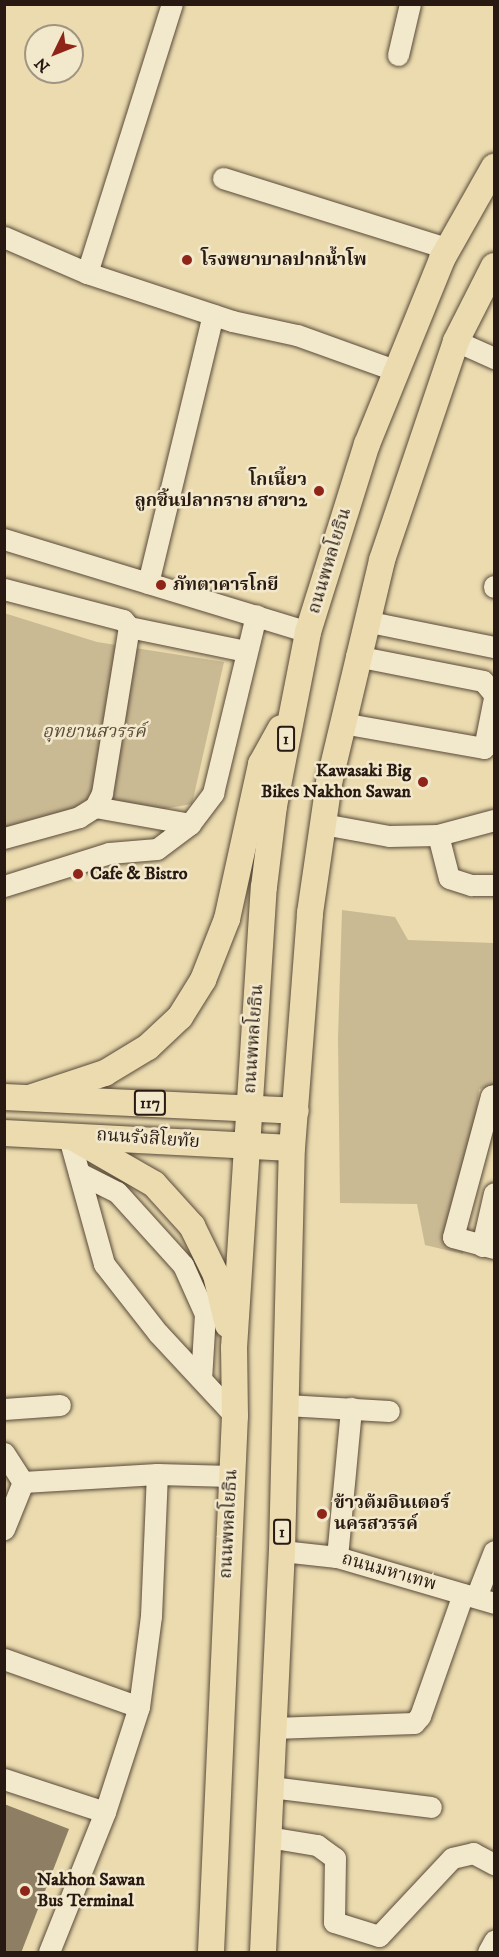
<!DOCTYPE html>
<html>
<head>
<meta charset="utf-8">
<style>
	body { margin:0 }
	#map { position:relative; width:499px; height:1957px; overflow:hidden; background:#ebdbaf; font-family:"IM FELL DW Pica","Noto Serif Thai",serif }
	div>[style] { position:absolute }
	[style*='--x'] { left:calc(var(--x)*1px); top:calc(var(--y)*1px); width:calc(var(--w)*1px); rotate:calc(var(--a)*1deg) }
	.green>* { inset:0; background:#caba94 }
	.building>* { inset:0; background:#8d7e64 }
	.roads { filter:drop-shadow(0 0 2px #594a39) drop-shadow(0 0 2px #594a39) }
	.minor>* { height:21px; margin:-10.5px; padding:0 10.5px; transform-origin:10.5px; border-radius:10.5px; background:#f2e8cb }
	.major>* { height:26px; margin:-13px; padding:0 13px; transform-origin:13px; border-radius:13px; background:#ebdbaf }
	.dots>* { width:16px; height:16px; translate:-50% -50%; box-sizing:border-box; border:3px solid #f2e8cb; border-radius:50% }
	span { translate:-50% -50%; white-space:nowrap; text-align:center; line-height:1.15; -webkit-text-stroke:5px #f2e8cb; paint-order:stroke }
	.shield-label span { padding:2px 4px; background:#f2e8cb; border:2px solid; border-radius:4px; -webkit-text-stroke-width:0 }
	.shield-label { font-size:16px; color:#281912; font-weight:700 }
	.poi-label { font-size:18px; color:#281912; font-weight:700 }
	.left { translate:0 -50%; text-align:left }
	.right { translate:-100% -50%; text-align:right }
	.street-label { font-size:18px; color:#281912 }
	.park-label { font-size:18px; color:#594939; font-style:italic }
	.frame { position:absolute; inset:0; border:6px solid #281912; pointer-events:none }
	.north { position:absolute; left:24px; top:24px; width:60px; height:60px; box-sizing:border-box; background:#f2e8cb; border:2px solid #a19581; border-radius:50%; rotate:227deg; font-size:16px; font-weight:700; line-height:24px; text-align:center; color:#281912 }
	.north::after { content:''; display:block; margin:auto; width:21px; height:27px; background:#8f2418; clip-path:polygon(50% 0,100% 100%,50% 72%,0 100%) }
</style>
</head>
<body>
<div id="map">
	<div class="green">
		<i style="clip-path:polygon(4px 613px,97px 642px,224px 662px,192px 804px,5px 837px)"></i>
		<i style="clip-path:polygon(342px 910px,395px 917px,408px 940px,494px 943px,494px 1087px,479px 1089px,463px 1254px,425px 1245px,417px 1204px,340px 1203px,338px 1038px)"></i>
	</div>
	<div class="building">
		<i style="clip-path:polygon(4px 1804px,69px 1829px,21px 1953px,4px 1953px)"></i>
	</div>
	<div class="roads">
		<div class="minor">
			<i style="--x:398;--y:55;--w:52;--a:-76.8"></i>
			<i style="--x:223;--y:178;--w:235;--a:17.4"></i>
			<i style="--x:4;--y:237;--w:90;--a:23.4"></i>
			<i style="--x:87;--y:273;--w:153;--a:18.3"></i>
			<i style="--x:232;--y:321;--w:66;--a:12.2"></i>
			<i style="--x:297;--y:335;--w:103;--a:19.8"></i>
			<i style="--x:87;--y:273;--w:282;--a:-72.5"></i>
			<i style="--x:456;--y:341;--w:42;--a:24.1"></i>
			<i style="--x:4;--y:539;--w:318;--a:17"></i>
			<i style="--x:148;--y:583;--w:276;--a:-76.4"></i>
			<i style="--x:494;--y:586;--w:1;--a:90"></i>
			<i style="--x:4;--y:589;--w:123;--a:14.6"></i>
			<i style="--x:123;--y:620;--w:9;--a:49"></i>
			<i style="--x:129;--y:627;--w:119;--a:11.6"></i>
			<i style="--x:365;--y:621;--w:132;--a:11.4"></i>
			<i style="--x:356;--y:656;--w:129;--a:11.1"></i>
			<i style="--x:483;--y:681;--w:17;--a:50"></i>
			<i style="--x:342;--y:723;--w:144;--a:10"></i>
			<i style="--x:484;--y:748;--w:51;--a:-78.7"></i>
			<i style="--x:95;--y:807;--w:97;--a:10.1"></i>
			<i style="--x:323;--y:824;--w:67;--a:10.3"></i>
			<i style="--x:389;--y:836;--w:49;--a:-1.2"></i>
			<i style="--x:438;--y:835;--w:58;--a:-15"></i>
			<i style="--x:438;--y:835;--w:44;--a:75.7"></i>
			<i style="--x:449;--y:878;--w:23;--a:18"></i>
			<i style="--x:471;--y:885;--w:23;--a:0"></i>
			<i style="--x:4;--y:838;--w:78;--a:-15.6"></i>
			<i style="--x:79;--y:817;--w:19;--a:-32"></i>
			<i style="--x:95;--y:807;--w:16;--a:-63"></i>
			<i style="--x:102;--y:793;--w:168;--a:-80.8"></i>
			<i style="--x:4;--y:886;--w:110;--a:-17.4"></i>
			<i style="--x:109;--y:853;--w:48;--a:-4.8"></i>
			<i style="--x:157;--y:849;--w:41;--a:-37.1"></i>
			<i style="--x:190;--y:824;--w:39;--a:-53"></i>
			<i style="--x:213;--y:793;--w:183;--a:-76.4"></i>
			<i style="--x:494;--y:1095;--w:3;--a:162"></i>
			<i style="--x:491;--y:1096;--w:146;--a:105.1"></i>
			<i style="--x:453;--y:1237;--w:42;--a:15"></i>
			<i style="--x:68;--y:1134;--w:135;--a:74.5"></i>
			<i style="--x:104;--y:1264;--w:88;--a:52"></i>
			<i style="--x:158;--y:1333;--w:113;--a:47.1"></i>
			<i style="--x:79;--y:1173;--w:42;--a:26.6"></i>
			<i style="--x:117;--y:1192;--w:98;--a:47.9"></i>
			<i style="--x:183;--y:1265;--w:54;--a:65.8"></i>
			<i style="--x:205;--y:1314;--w:65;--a:93.5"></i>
			<i style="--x:482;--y:1246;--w:54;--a:-77.2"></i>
			<i style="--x:286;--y:1405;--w:103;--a:3.3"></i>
			<i style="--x:4;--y:1409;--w:56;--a:-4.1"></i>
			<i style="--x:4;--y:1453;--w:35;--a:57"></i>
			<i style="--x:4;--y:1529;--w:51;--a:-68"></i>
			<i style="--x:23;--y:1482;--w:134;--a:-3.4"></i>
			<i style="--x:157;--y:1474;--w:74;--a:1.5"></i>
			<i style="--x:282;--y:1551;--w:55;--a:6.2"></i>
			<i style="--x:337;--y:1557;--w:164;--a:16.3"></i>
			<i style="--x:337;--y:1557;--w:150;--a:-84.6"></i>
			<i style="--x:476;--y:1597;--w:49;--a:-68.6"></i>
			<i style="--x:4;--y:1659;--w:143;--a:19.6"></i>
			<i style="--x:273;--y:1728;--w:141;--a:-2"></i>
			<i style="--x:414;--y:1723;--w:9;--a:-49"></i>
			<i style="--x:420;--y:1716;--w:129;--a:-70.6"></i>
			<i style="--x:4;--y:1779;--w:106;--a:18.1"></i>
			<i style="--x:105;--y:1812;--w:151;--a:111.8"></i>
			<i style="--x:271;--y:1787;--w:161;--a:7.1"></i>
			<i style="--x:105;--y:1812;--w:110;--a:-72.1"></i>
			<i style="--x:139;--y:1707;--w:92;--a:-82.5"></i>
			<i style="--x:151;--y:1616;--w:142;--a:-87.6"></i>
			<i style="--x:268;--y:1837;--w:50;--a:9.3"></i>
			<i style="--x:317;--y:1845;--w:22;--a:36"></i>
			<i style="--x:335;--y:1858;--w:64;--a:90.9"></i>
			<i style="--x:334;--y:1922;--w:47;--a:17.3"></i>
			<i style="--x:379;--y:1936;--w:107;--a:-46.9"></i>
			<i style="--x:452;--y:1858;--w:22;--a:-13"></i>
			<i style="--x:473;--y:1853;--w:24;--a:28"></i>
			<i style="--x:488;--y:1952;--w:13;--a:-61"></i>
		</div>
		<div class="major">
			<i style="--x:4;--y:1097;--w:292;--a:2.7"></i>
			<i style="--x:32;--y:1097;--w:77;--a:-18.2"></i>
			<i style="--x:105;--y:1073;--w:50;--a:-31.2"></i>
			<i style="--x:148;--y:1047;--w:44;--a:-43.2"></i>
			<i style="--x:180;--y:1017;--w:44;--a:-58.1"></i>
			<i style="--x:203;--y:980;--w:66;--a:-68.5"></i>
			<i style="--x:227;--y:919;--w:159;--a:-77.6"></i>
			<i style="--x:261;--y:764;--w:41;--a:-60.9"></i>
			<i style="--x:4;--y:1133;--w:288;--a:3"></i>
			<i style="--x:74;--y:1138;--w:92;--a:29.9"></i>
			<i style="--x:154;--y:1184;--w:57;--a:47.9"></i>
			<i style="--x:192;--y:1226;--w:55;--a:63.9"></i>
			<i style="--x:216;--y:1275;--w:51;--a:76.5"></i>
			<i style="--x:211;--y:1952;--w:537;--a:-87.44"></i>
			<i style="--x:235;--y:1416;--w:68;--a:-90.8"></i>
			<i style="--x:234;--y:1348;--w:462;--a:-86.3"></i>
			<i style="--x:264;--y:887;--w:82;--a:-83"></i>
			<i style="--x:274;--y:806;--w:177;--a:-78.9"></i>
			<i style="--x:308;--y:632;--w:197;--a:-72.6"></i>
			<i style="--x:367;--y:444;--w:200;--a:-67.9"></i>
			<i style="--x:442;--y:259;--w:106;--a:-60.5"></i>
			<i style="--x:263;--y:1952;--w:401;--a:-87.3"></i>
			<i style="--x:282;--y:1551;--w:403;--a:-88.6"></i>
			<i style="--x:292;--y:1148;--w:236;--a:-85.6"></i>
			<i style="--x:310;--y:913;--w:131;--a:-81.7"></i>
			<i style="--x:329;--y:783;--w:229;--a:-76.6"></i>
			<i style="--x:382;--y:560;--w:231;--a:-71.3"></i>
			<i style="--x:456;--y:341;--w:84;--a:-63.1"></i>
		</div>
	</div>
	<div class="dots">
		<i style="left:187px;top:260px;background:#8f2418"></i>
		<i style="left:319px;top:491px;background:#8f2418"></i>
		<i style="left:161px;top:585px;background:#8f2418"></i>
		<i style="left:423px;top:782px;background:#8f2418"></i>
		<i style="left:78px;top:874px;background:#8f2418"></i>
		<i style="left:322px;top:1514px;background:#8f2418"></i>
		<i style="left:25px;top:1891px;background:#8f2418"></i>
	</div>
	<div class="shield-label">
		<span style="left:286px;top:739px">1</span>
		<span style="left:150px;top:1103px">117</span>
		<span style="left:282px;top:1532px">1</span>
	</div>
	<div class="poi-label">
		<span class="left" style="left:201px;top:260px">โรงพยาบาลปากน้ำโพ</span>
		<span class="right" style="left:307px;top:491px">โกเนี้ยว<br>ลูกชิ้นปลากราย สาขา2</span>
		<span class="left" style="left:173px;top:585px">ภัทตาคารโกยี</span>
		<span class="right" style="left:411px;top:782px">Kawasaki Big<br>Bikes Nakhon Sawan</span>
		<span class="left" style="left:90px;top:874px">Cafe &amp; Bistro</span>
		<span class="left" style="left:334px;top:1514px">ข้าวต้มอินเตอร์<br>นครสวรรค์</span>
		<span class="left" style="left:37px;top:1891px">Nakhon Sawan<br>Bus Terminal</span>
	</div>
	<div class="street-label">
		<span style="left:330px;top:561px;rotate:-73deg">ถนนพหลโยธิน</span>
		<span style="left:254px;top:1039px;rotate:-86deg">ถนนพหลโยธิน</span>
		<span style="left:148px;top:1139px;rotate:4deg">ถนนรังสิโยทัย</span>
		<span style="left:229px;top:1524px;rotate:-87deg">ถนนพหลโยธิน</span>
		<span style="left:389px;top:1572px;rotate:16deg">ถนนมหาเทพ</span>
	</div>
	<div class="park-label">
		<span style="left:94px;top:732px">อุทยานสวรรค์</span>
	</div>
	<div class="frame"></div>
	<div class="north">N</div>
</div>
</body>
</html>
